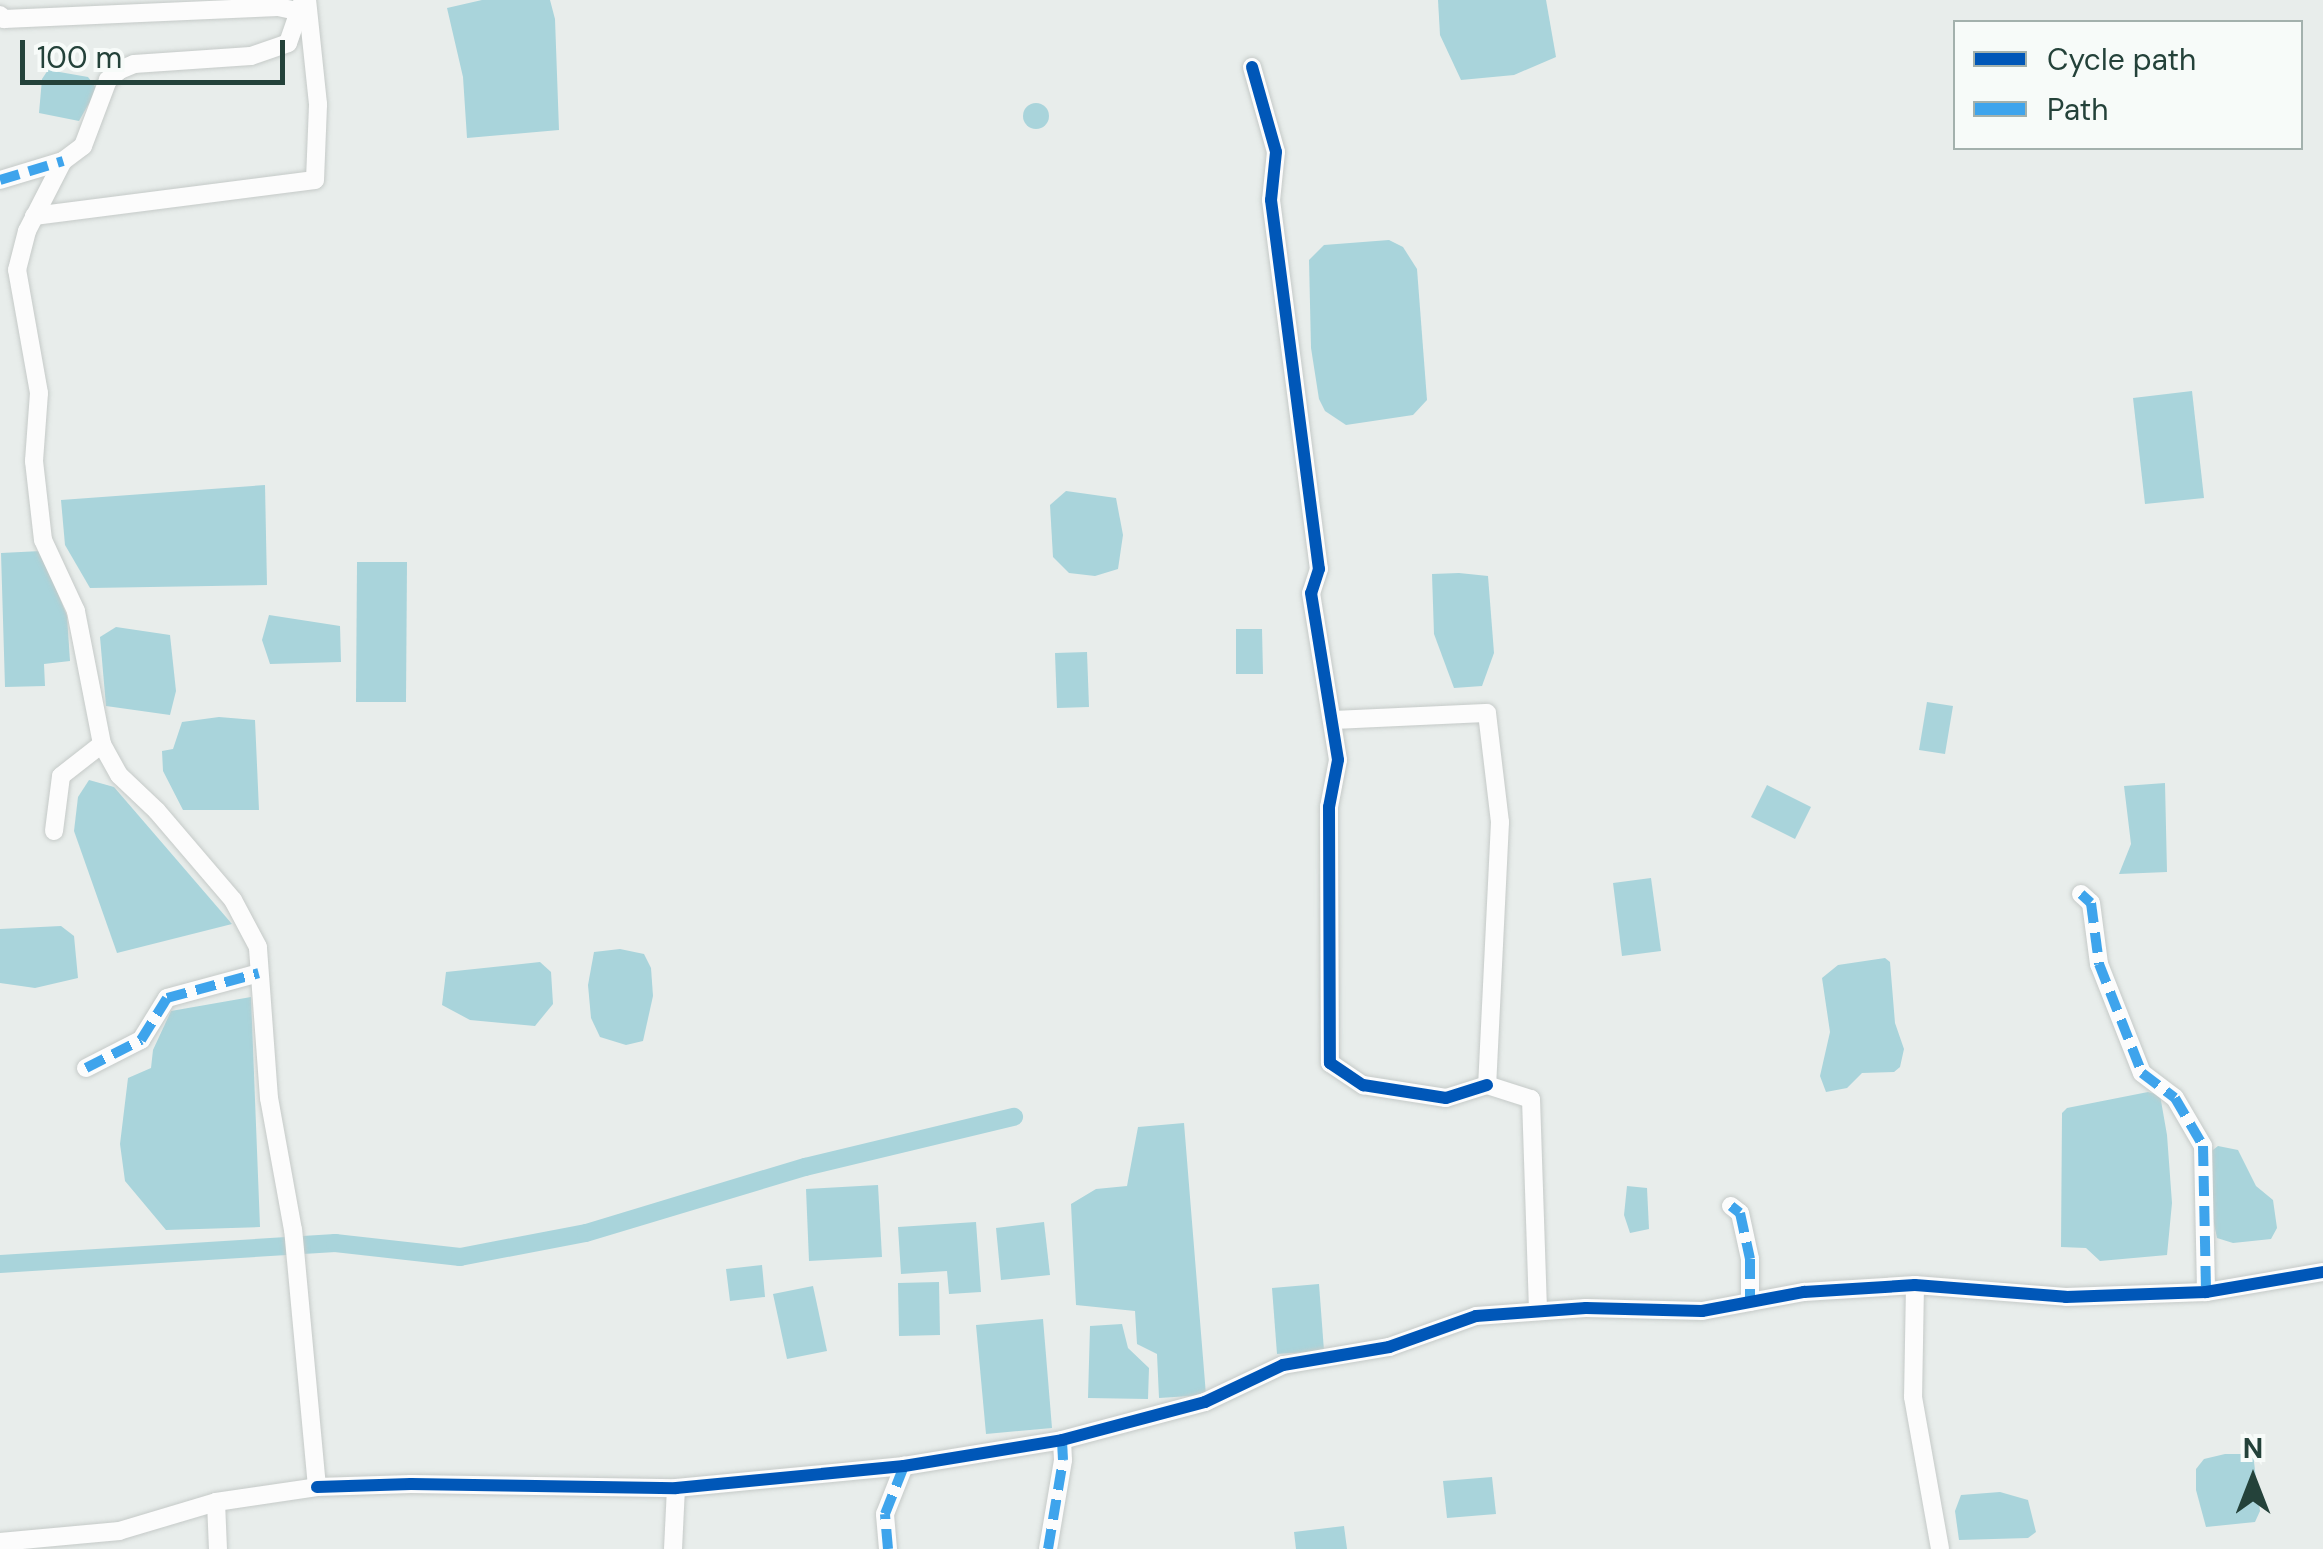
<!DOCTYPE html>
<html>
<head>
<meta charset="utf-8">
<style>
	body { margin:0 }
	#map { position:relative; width:2323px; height:1549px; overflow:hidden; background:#e8edeb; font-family:"DM Sans",sans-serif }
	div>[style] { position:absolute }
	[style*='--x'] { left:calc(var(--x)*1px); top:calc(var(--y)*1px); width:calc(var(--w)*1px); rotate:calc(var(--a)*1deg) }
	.water>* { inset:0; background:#a9d4db }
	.round { border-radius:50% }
	.canal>* { height:18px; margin:-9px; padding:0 9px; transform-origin:9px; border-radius:9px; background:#a9d4db }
	.roads { filter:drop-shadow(0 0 2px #c5cac8) drop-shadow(0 0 2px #c5cac8) }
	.minor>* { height:18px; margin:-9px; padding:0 9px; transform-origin:9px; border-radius:9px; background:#fcfcfc }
	.quiet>* { height:10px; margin-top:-5px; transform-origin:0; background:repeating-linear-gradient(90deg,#3ea4ec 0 20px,transparent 0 30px) }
	.cycleway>* { height:12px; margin:-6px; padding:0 6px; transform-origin:6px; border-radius:6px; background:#0057b8 }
	span { translate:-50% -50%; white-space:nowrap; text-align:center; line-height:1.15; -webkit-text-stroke:10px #f7fbf9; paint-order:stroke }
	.legend { position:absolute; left:1953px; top:20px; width:350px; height:130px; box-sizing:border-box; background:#f7fbf9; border:2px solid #a3b1ad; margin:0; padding:12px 18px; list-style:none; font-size:30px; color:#24423a }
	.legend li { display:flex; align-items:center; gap:20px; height:50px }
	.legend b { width:50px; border:2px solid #a3b1ad }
	.north { position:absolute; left:2203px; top:1429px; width:100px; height:100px; -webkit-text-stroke:8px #f7fbf9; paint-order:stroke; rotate:0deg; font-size:28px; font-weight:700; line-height:40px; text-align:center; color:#24423a }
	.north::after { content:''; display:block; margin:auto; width:35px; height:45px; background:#24423a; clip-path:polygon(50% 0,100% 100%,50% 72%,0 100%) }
	.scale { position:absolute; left:20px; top:40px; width:265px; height:45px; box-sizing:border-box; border:5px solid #24423a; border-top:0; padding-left:12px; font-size:30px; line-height:35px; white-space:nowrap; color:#24423a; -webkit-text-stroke:8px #f7fbf9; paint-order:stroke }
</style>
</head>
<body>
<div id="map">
	<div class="water">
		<i style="clip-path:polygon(482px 0,550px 0,555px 19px,559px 130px,467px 138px,463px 77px,447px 8px)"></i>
		<i style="clip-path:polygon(1438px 0,1546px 0,1556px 57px,1514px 75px,1461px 80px,1440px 35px)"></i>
		<i style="clip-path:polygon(48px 70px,88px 77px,97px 89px,79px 121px,39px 113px,42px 79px)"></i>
		<i class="round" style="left:1023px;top:103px;width:26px;height:26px"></i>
		<i style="clip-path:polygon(1389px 240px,1403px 247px,1417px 269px,1427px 400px,1413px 415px,1346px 425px,1325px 411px,1319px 399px,1311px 348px,1309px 260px,1324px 245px)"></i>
		<i style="clip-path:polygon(2192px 391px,2204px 498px,2145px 504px,2133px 398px)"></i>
		<i style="clip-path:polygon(265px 485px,267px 585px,90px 588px,65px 545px,61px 500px)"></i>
		<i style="clip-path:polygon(1066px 491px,1116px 498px,1123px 535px,1118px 569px,1095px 576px,1069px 573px,1053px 557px,1050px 505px)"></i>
		<i style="clip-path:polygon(41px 551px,67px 616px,70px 661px,44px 664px,45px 686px,5px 687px,1px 553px)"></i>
		<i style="clip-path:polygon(357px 562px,407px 562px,406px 702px,356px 702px)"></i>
		<i style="clip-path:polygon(1459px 573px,1488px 576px,1494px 653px,1482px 686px,1454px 688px,1434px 634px,1432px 574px)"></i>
		<i style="clip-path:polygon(269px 615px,340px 626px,341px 662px,270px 664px,262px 640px)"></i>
		<i style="clip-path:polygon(116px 627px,170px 635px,176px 691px,170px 715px,106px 706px,100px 637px)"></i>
		<i style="clip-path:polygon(1236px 629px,1262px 629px,1263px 674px,1236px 674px)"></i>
		<i style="clip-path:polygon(1087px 652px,1089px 707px,1057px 708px,1055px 653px)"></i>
		<i style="clip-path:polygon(1927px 702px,1953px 706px,1945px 754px,1919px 750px)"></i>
		<i style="clip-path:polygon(219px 717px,255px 720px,259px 810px,183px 810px,163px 771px,162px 751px,173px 749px,182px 722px)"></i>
		<i style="clip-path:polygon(89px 780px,114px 787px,232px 924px,117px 953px,74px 831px,78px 797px)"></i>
		<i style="clip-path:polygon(2165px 783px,2167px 872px,2119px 874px,2131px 844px,2124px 786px)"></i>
		<i style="clip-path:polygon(1767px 785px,1811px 807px,1795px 839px,1751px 817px)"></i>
		<i style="clip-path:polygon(1651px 878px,1661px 951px,1622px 956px,1613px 883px)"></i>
		<i style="clip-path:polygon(61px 926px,74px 936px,78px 978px,35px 988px,0 983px,0 929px)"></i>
		<i style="clip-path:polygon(620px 949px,644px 954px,651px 968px,653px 996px,643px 1041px,626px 1045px,600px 1037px,591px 1018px,588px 985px,594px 952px)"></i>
		<i style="clip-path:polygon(1885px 958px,1890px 962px,1895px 1023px,1904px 1049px,1900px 1067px,1894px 1072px,1862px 1073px,1847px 1088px,1826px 1092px,1820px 1076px,1830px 1032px,1822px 978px,1838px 965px)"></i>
		<i style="clip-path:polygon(540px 962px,551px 972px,553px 1004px,535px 1026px,470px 1020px,442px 1005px,446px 972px)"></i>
		<i style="clip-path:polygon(251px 997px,260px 1227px,166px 1230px,125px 1181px,120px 1144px,128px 1078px,151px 1068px,153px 1050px,171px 1011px)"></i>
		<i style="clip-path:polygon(2148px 1092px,2160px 1095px,2167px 1135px,2172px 1203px,2167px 1255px,2100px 1261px,2086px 1248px,2061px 1247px,2062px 1113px,2067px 1108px)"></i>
		<i style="clip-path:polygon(1184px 1123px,1206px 1395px,1159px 1398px,1157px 1354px,1137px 1344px,1135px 1311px,1076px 1305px,1071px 1204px,1096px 1189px,1127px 1186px,1138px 1127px)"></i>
		<i style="clip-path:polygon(2218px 1146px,2238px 1150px,2256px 1186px,2273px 1200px,2277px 1228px,2271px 1239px,2233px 1243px,2217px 1238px,2210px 1204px,2209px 1153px)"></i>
		<i style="clip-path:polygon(878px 1185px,882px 1257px,809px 1261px,806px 1189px)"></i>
		<i style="clip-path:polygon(1627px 1186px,1647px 1188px,1649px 1229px,1630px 1233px,1624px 1215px)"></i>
		<i style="clip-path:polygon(976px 1222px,981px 1292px,949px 1294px,947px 1271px,901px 1274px,898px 1227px)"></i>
		<i style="clip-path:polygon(1044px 1222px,1050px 1275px,1001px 1280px,996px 1228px)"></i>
		<i style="clip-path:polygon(762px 1265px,765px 1297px,730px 1301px,726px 1269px)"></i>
		<i style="clip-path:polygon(939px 1282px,940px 1335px,899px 1336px,898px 1283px)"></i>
		<i style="clip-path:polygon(1319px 1284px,1324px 1351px,1277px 1354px,1272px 1288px)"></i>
		<i style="clip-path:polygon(813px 1286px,827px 1351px,787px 1359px,773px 1294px)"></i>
		<i style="clip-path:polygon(1043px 1319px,1052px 1428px,986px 1434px,976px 1325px)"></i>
		<i style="clip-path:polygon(1122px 1324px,1128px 1348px,1149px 1368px,1148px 1399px,1088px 1398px,1090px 1326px)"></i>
		<i style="clip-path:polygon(2225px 1454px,2253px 1454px,2260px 1511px,2255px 1522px,2206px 1527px,2196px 1490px,2196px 1469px,2204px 1459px)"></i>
		<i style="clip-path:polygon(1492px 1477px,1496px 1514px,1447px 1518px,1443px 1481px)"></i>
		<i style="clip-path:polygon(2000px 1492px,2028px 1500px,2036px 1532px,2028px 1538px,1959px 1540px,1955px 1511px,1961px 1495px)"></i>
		<i style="clip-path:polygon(1344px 1526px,1347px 1549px,1296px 1549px,1294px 1532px)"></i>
	</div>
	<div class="canal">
		<i style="--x:0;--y:1264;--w:336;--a:-3.6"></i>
		<i style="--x:335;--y:1243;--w:126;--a:6.4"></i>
		<i style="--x:460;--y:1257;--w:128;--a:-10.8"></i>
		<i style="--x:586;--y:1233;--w:229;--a:-16.8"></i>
		<i style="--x:805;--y:1167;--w:215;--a:-13.5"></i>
	</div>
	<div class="roads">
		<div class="minor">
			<i style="--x:0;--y:15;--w:6;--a:45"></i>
			<i style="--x:4;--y:19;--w:274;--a:-2.5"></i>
			<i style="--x:278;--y:7;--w:24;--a:12"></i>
			<i style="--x:1252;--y:67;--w:88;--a:74.2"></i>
			<i style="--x:1276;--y:152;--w:48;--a:95.9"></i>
			<i style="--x:1271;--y:200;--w:372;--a:82.6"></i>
			<i style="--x:1319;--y:569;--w:25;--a:108"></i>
			<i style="--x:1311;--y:593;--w:169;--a:80.8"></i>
			<i style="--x:1338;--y:760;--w:48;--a:100.8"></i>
			<i style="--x:1329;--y:807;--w:256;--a:89.8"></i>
			<i style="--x:1330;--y:1063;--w:40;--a:34"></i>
			<i style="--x:1363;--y:1085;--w:84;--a:8.9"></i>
			<i style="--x:1446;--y:1098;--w:43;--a:-17.6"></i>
			<i style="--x:0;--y:180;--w:66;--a:-16.8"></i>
			<i style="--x:34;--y:216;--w:283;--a:-7.3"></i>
			<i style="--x:315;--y:180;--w:76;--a:-87.7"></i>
			<i style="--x:318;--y:104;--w:105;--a:-96"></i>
			<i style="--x:1332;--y:720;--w:155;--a:-2.6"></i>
			<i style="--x:1487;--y:713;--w:110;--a:83.2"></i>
			<i style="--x:1500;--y:822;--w:263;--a:92.8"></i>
			<i style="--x:1487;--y:1085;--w:46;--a:17.7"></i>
			<i style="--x:1531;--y:1099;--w:212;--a:88.1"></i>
			<i style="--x:54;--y:831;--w:55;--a:-82.7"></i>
			<i style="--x:61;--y:776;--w:52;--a:-38"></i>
			<i style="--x:102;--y:744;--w:136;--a:-101.1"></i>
			<i style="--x:76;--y:611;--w:78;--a:-114.9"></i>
			<i style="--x:43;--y:540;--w:80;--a:-96.5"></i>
			<i style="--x:34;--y:461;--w:68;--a:-85.8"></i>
			<i style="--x:39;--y:393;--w:125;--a:-100.1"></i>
			<i style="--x:17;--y:270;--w:40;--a:-75.6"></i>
			<i style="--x:27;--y:231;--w:79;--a:-62.8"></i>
			<i style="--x:63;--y:161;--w:25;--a:-37"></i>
			<i style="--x:83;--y:146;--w:71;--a:-69.3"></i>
			<i style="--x:108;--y:80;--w:16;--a:-40"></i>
			<i style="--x:120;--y:70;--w:15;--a:-23"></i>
			<i style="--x:134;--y:64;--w:117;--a:-3.9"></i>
			<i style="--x:251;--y:56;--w:39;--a:-19"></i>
			<i style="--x:288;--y:43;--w:46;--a:-70.8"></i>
			<i style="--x:2081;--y:894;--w:13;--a:42"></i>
			<i style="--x:2091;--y:903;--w:62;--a:82.5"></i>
			<i style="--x:2099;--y:964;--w:117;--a:68.5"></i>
			<i style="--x:2142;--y:1073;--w:41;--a:37.1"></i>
			<i style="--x:2175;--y:1098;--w:56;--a:59.7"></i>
			<i style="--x:2203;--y:1146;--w:146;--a:88.8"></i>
			<i style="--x:86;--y:1068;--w:62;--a:-27"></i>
			<i style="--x:141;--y:1040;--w:49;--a:-58.2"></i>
			<i style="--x:167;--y:998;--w:95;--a:-15.2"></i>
			<i style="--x:1731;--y:1206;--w:11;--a:38"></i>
			<i style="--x:1740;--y:1213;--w:47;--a:77.7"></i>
			<i style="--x:1750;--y:1259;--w:43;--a:90"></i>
			<i style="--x:1915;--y:1285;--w:112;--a:91"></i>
			<i style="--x:1913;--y:1397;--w:154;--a:79.9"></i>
			<i style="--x:317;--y:1487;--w:94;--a:-1.8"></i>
			<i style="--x:411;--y:1484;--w:265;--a:0.9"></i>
			<i style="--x:676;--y:1488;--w:229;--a:-5.5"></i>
			<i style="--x:904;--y:1466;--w:160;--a:-9.3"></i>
			<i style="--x:1062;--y:1440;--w:148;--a:-14.9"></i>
			<i style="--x:1205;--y:1402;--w:86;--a:-25.4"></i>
			<i style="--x:1283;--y:1365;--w:108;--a:-9.6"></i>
			<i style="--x:1389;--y:1347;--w:92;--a:-19.6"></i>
			<i style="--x:1476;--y:1316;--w:110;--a:-4.2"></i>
			<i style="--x:1586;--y:1308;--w:116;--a:1.5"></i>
			<i style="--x:1702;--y:1311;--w:104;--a:-10.6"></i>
			<i style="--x:1804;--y:1292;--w:111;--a:-3.6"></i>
			<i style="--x:1915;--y:1285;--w:151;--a:4.5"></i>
			<i style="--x:2066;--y:1297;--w:140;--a:-2"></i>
			<i style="--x:2206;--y:1292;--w:119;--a:-9.7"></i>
			<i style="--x:216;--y:1502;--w:47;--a:87.6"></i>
			<i style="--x:0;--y:1542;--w:120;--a:-5.3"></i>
			<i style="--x:119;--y:1531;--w:101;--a:-16.6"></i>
			<i style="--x:216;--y:1502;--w:102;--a:-8.4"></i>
			<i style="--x:317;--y:1487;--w:258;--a:-95.3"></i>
			<i style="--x:293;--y:1230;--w:134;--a:-100.3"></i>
			<i style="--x:269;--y:1098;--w:151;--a:-94.2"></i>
			<i style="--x:258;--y:947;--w:53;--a:-118"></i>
			<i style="--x:233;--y:900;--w:117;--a:-130.5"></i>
			<i style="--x:157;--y:811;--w:52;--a:-136.5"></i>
			<i style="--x:119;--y:775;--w:35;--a:-119"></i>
			<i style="--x:673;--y:1549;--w:61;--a:-87.2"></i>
			<i style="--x:888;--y:1549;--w:35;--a:-95"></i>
			<i style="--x:885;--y:1514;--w:52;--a:-68.4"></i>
			<i style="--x:1048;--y:1549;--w:90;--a:-80.4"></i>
			<i style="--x:1063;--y:1460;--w:20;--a:-93"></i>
		</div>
	</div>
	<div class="quiet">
		<i style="--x:0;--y:180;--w:66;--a:-16.8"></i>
		<i style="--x:2081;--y:894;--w:13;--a:42"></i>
		<i style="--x:2091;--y:903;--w:62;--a:82.5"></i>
		<i style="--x:2099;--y:964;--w:117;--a:68.5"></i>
		<i style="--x:2142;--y:1073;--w:41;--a:37.1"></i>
		<i style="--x:2175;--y:1098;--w:56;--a:59.7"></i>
		<i style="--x:2203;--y:1146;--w:146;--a:88.8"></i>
		<i style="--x:86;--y:1068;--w:62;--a:-27"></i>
		<i style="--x:141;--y:1040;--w:49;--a:-58.2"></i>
		<i style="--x:167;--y:998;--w:95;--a:-15.2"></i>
		<i style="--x:1731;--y:1206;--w:11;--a:38"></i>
		<i style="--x:1740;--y:1213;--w:47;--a:77.7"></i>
		<i style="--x:1750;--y:1259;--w:43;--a:90"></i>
		<i style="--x:888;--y:1549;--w:35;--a:-95"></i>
		<i style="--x:885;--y:1514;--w:52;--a:-68.4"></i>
		<i style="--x:1048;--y:1549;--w:90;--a:-80.4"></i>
		<i style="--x:1063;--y:1460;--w:20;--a:-93"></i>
	</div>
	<div class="cycleway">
		<i style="--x:1252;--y:67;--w:88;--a:74.2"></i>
		<i style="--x:1276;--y:152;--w:48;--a:95.9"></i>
		<i style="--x:1271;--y:200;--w:372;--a:82.6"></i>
		<i style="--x:1319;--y:569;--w:25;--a:108"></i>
		<i style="--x:1311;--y:593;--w:169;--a:80.8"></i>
		<i style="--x:1338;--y:760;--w:48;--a:100.8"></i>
		<i style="--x:1329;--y:807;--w:256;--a:89.8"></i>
		<i style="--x:1330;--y:1063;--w:40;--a:34"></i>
		<i style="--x:1363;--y:1085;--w:84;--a:8.9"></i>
		<i style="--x:1446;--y:1098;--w:43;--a:-17.6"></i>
		<i style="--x:317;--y:1487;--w:94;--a:-1.8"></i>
		<i style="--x:411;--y:1484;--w:265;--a:0.9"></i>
		<i style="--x:676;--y:1488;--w:229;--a:-5.5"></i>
		<i style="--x:904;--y:1466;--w:160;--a:-9.3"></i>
		<i style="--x:1062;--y:1440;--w:148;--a:-14.9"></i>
		<i style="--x:1205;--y:1402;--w:86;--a:-25.4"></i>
		<i style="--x:1283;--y:1365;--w:108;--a:-9.6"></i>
		<i style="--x:1389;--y:1347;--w:92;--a:-19.6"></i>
		<i style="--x:1476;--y:1316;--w:110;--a:-4.2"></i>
		<i style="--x:1586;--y:1308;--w:116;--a:1.5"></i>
		<i style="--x:1702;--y:1311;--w:104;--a:-10.6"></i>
		<i style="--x:1804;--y:1292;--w:111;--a:-3.6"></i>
		<i style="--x:1915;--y:1285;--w:151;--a:4.5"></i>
		<i style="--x:2066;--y:1297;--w:140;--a:-2"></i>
		<i style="--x:2206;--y:1292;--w:119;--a:-9.7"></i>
	</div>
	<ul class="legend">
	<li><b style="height:12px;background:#0057b8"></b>Cycle path</li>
	<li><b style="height:12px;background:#3ea4ec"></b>Path</li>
	</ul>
	<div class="north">N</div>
	<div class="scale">100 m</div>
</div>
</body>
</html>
